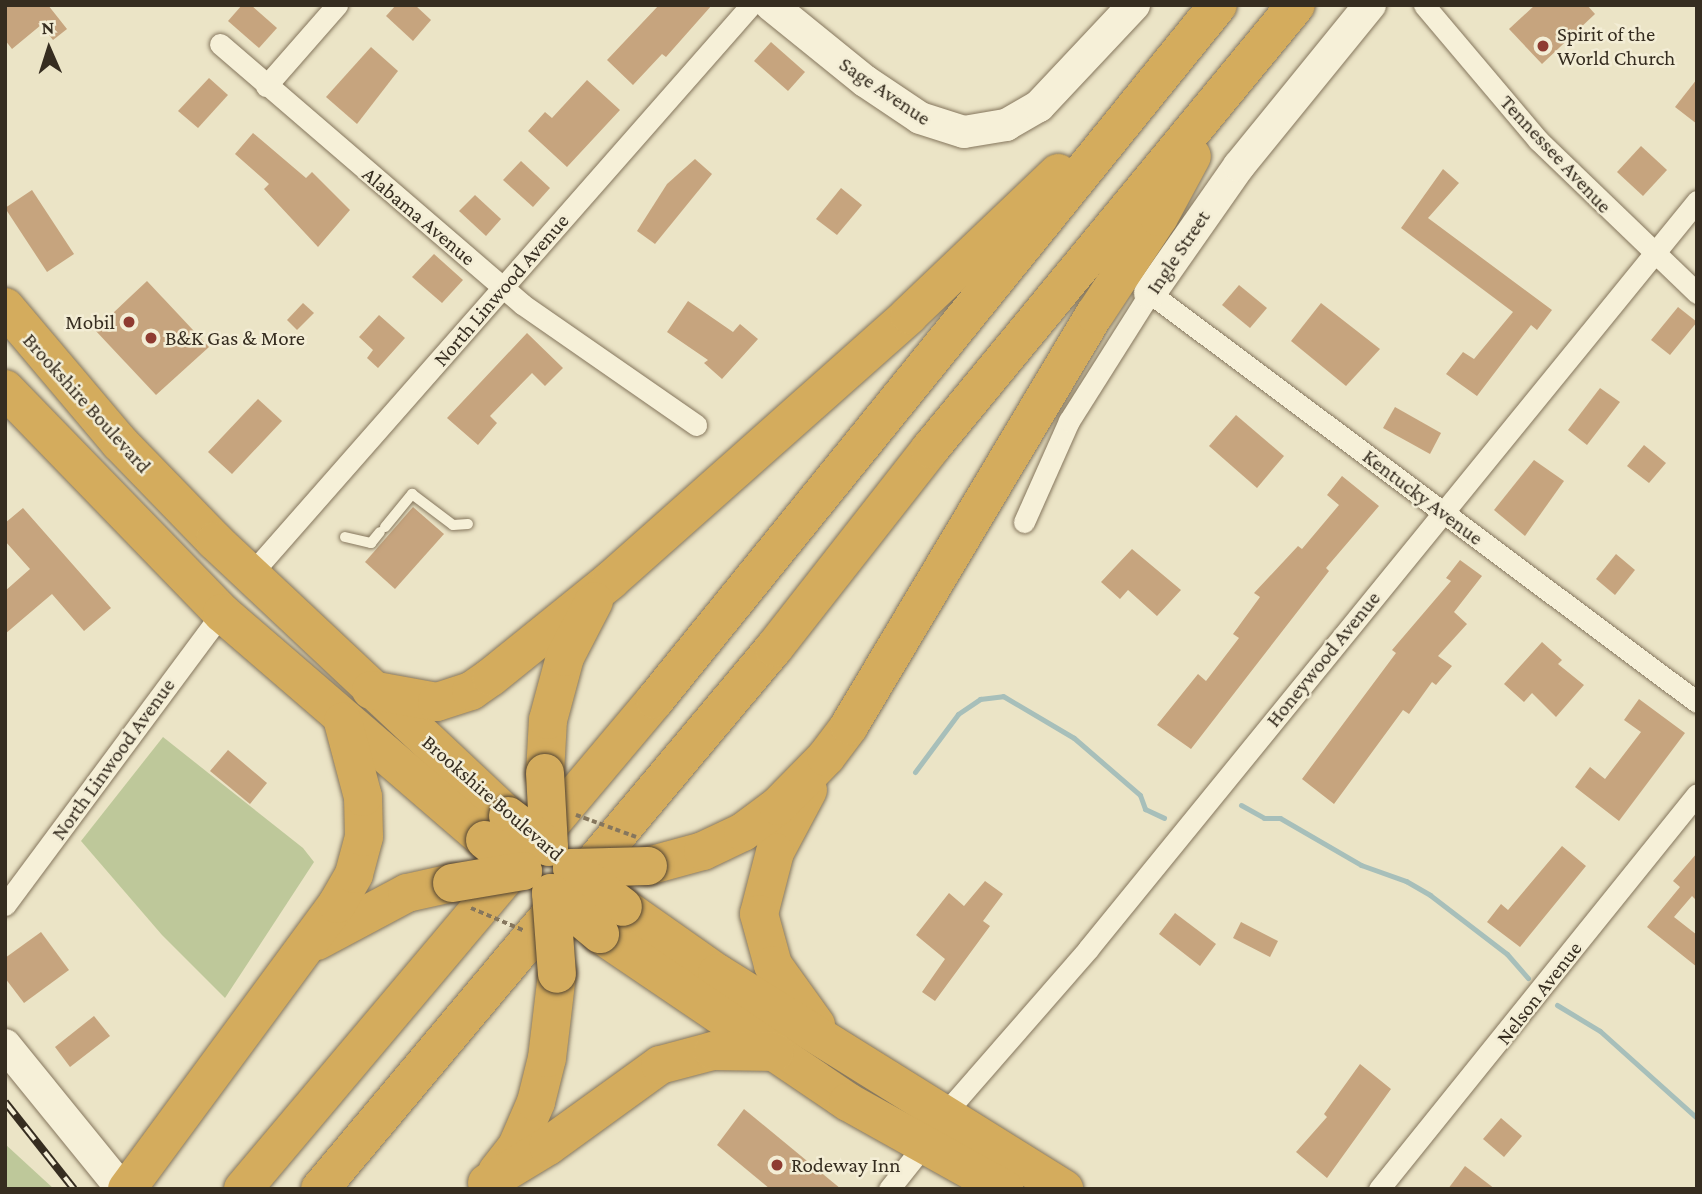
<!DOCTYPE html>
<html>
<head>
<meta charset="utf-8">
<style>
	body { margin:0 }
	#map { position:relative; width:1702px; height:1194px; overflow:hidden; background:#ebe4c6; font-family:"Crimson Pro",serif }
	div>[style] { position:absolute }
	[style*='--x'] { left:calc(var(--x)*1px); top:calc(var(--y)*1px); width:calc(var(--w)*1px); rotate:calc(var(--a)*1deg) }
	.green>* { inset:0; background:#bec89a }
	.stream>* { height:5px; margin:-2.5px; padding:0 2.5px; transform-origin:2.5px; border-radius:2.5px; background:#a7bfba }
	.building>* { inset:0; background:#c6a47e }
	.roads { filter:drop-shadow(0 0 2px #85765d) drop-shadow(0 0 2px #85765d) }
	.lane>* { height:10px; margin:-5px; padding:0 5px; transform-origin:5px; border-radius:5px; background:#f6f0d8 }
	.street>* { height:21px; margin:-10.5px; padding:0 10.5px; transform-origin:10.5px; border-radius:10.5px; background:#f6f0d8 }
	.secondary>* { height:32px; margin:-16px; padding:0 16px; transform-origin:16px; border-radius:16px; background:#f6f0d8 }
	.highway>* { height:38px; margin:-19px; padding:0 19px; transform-origin:19px; border-radius:19px; background:#d4ac5d }
	.rail>* { height:8px; margin-top:-4px; transform-origin:0; background:repeating-linear-gradient(90deg,#f3edd5 0 16px,#362d20 0 32px); box-sizing:border-box; border-block:2px solid #362d20 }
	.path-bridge>* { height:3.5px; margin-top:-1.75px; transform-origin:0; background:repeating-linear-gradient(90deg,#85765d 0 5px,transparent 0 8.5px) }
	.bridges { filter:drop-shadow(0 0 2px #534431) drop-shadow(0 0 2px #534431) }
	.highway-bridge>* { height:38px; margin:-19px; padding:0 19px; transform-origin:19px; border-radius:19px; background:#d4ac5d }
	.dots>* { width:19px; height:19px; translate:-50% -50%; box-sizing:border-box; border:4px solid #f3edd5; border-radius:50% }
	span { translate:-50% -50%; white-space:nowrap; text-align:center; line-height:1.15; -webkit-text-stroke:5px #f3edd5; paint-order:stroke }
	.poi-label { font-size:21px; color:#362d20 }
	.left { translate:0 -50%; text-align:left }
	.right { translate:-100% -50%; text-align:right }
	.street-label { font-size:21px; color:#362d20 }
	.frame { position:absolute; inset:0; border:7px solid #362d20; pointer-events:none }
	.north { position:absolute; left:14px; top:14px; width:70px; height:70px; -webkit-text-stroke:5px #f3edd5; paint-order:stroke; rotate:357deg; font-size:19px; font-weight:700; line-height:28px; text-align:center; color:#362d20 }
	.north::after { content:''; display:block; margin:auto; width:24px; height:32px; background:#362d20; clip-path:polygon(50% 0,100% 100%,50% 72%,0 100%) }
</style>
</head>
<body>
<div id="map">
	<div class="green">
		<i style="clip-path:polygon(163px 737px,303px 848px,314px 862px,225px 998px,162px 935px,81px 841px)"></i>
		<i style="clip-path:polygon(5px 1144px,54px 1189px,5px 1189px)"></i>
	</div>
	<div class="stream">
		<i style="--x:915;--y:772;--w:72;--a:-53.4"></i>
		<i style="--x:958;--y:714;--w:27;--a:-34"></i>
		<i style="--x:980;--y:699;--w:23;--a:-7"></i>
		<i style="--x:1003;--y:696;--w:82;--a:30.6"></i>
		<i style="--x:1074;--y:738;--w:87;--a:40.8"></i>
		<i style="--x:1140;--y:795;--w:15;--a:70"></i>
		<i style="--x:1145;--y:809;--w:21;--a:25"></i>
		<i style="--x:1241;--y:805;--w:26;--a:29"></i>
		<i style="--x:1264;--y:818;--w:16;--a:0"></i>
		<i style="--x:1280;--y:818;--w:94;--a:30.1"></i>
		<i style="--x:1361;--y:865;--w:48;--a:19.6"></i>
		<i style="--x:1406;--y:881;--w:28;--a:30"></i>
		<i style="--x:1430;--y:895;--w:97;--a:37.5"></i>
		<i style="--x:1507;--y:954;--w:32;--a:49"></i>
		<i style="--x:1557;--y:1005;--w:50;--a:31.2"></i>
		<i style="--x:1600;--y:1031;--w:130;--a:41.9"></i>
	</div>
	<div class="building">
		<i style="clip-path:polygon(5px 5px,48px 5px,67px 29px,53px 40px,41px 25px,12px 49px,5px 40px)"></i>
		<i style="clip-path:polygon(242px 5px,251px 5px,277px 28px,259px 48px,228px 21px)"></i>
		<i style="clip-path:polygon(396px 5px,415px 5px,431px 20px,413px 41px,386px 16px)"></i>
		<i style="clip-path:polygon(659px 5px,712px 5px,666px 57px,662px 54px,633px 85px,607px 60px)"></i>
		<i style="clip-path:polygon(1535px 5px,1587px 5px,1595px 14px,1542px 64px,1509px 29px)"></i>
		<i style="clip-path:polygon(771px 42px,805px 72px,788px 91px,754px 61px)"></i>
		<i style="clip-path:polygon(371px 47px,398px 71px,357px 124px,326px 97px)"></i>
		<i style="clip-path:polygon(209px 78px,228px 95px,198px 128px,178px 111px)"></i>
		<i style="clip-path:polygon(1697px 79px,1697px 124px,1675px 107px)"></i>
		<i style="clip-path:polygon(587px 80px,620px 110px,567px 167px,528px 131px,545px 112px,552px 118px)"></i>
		<i style="clip-path:polygon(253px 133px,306px 178px,312px 172px,350px 210px,318px 247px,264px 189px,269px 184px,235px 154px)"></i>
		<i style="clip-path:polygon(1641px 146px,1667px 170px,1643px 196px,1617px 172px)"></i>
		<i style="clip-path:polygon(695px 159px,712px 174px,655px 244px,637px 231px,667px 184px)"></i>
		<i style="clip-path:polygon(521px 161px,550px 188px,533px 207px,503px 180px)"></i>
		<i style="clip-path:polygon(1443px 169px,1459px 183px,1428px 218px,1552px 310px,1537px 330px,1531px 325px,1477px 396px,1446px 374px,1463px 352px,1474px 359px,1513px 312px,1401px 228px)"></i>
		<i style="clip-path:polygon(841px 188px,862px 205px,837px 235px,816px 219px)"></i>
		<i style="clip-path:polygon(32px 190px,74px 254px,47px 272px,5px 208px)"></i>
		<i style="clip-path:polygon(475px 195px,501px 219px,486px 236px,459px 211px)"></i>
		<i style="clip-path:polygon(434px 254px,463px 280px,442px 303px,412px 277px)"></i>
		<i style="clip-path:polygon(147px 281px,209px 347px,156px 395px,95px 330px)"></i>
		<i style="clip-path:polygon(1239px 285px,1267px 308px,1250px 328px,1222px 305px)"></i>
		<i style="clip-path:polygon(688px 301px,733px 332px,740px 324px,758px 339px,722px 379px,704px 363px,708px 360px,667px 332px)"></i>
		<i style="clip-path:polygon(303px 303px,314px 313px,297px 330px,287px 320px)"></i>
		<i style="clip-path:polygon(1321px 303px,1380px 349px,1346px 386px,1291px 341px)"></i>
		<i style="clip-path:polygon(1678px 307px,1697px 322px,1670px 355px,1651px 340px)"></i>
		<i style="clip-path:polygon(379px 315px,405px 338px,378px 368px,367px 358px,373px 350px,359px 337px)"></i>
		<i style="clip-path:polygon(527px 333px,563px 368px,545px 386px,532px 373px,490px 416px,497px 423px,478px 445px,447px 418px)"></i>
		<i style="clip-path:polygon(1600px 388px,1620px 402px,1587px 445px,1568px 430px)"></i>
		<i style="clip-path:polygon(258px 399px,282px 421px,232px 474px,208px 452px)"></i>
		<i style="clip-path:polygon(1395px 407px,1441px 433px,1430px 454px,1383px 428px)"></i>
		<i style="clip-path:polygon(1236px 415px,1284px 456px,1257px 488px,1209px 446px)"></i>
		<i style="clip-path:polygon(1644px 445px,1666px 463px,1649px 483px,1627px 466px)"></i>
		<i style="clip-path:polygon(1534px 460px,1564px 481px,1525px 536px,1494px 510px)"></i>
		<i style="clip-path:polygon(1342px 476px,1379px 506px,1326px 568px,1329px 571px,1191px 749px,1157px 725px,1198px 674px,1206px 681px,1239px 638px,1233px 634px,1260px 597px,1254px 593px,1298px 546px,1302px 549px,1339px 505px,1327px 495px)"></i>
		<i style="clip-path:polygon(413px 507px,444px 534px,395px 589px,365px 562px)"></i>
		<i style="clip-path:polygon(23px 508px,111px 608px,84px 631px,52px 594px,5px 634px,5px 591px,30px 569px,5px 541px,5px 523px)"></i>
		<i style="clip-path:polygon(1132px 549px,1181px 590px,1157px 616px,1128px 590px,1120px 599px,1101px 582px)"></i>
		<i style="clip-path:polygon(1616px 554px,1635px 570px,1615px 595px,1596px 579px)"></i>
		<i style="clip-path:polygon(1460px 560px,1482px 576px,1454px 612px,1467px 624px,1438px 656px,1452px 666px,1436px 685px,1432px 682px,1409px 714px,1403px 710px,1334px 804px,1302px 779px,1396px 653px,1392px 650px,1451px 581px,1446px 578px)"></i>
		<i style="clip-path:polygon(1542px 642px,1562px 660px,1558px 664px,1584px 685px,1556px 717px,1532px 693px,1524px 702px,1504px 684px)"></i>
		<i style="clip-path:polygon(1639px 699px,1685px 733px,1619px 821px,1575px 787px,1590px 767px,1605px 779px,1641px 732px,1624px 720px)"></i>
		<i style="clip-path:polygon(228px 750px,267px 783px,250px 804px,210px 771px)"></i>
		<i style="clip-path:polygon(1562px 846px,1586px 866px,1520px 947px,1487px 922px,1501px 904px,1508px 910px)"></i>
		<i style="clip-path:polygon(1697px 853px,1697px 901px,1692px 896px,1674px 917px,1697px 935px,1697px 967px,1647px 927px,1680px 887px,1673px 881px)"></i>
		<i style="clip-path:polygon(985px 881px,1003px 894px,983px 921px,990px 926px,935px 1001px,922px 992px,945px 959px,916px 935px,949px 893px,964px 906px)"></i>
		<i style="clip-path:polygon(1175px 913px,1216px 944px,1200px 966px,1159px 934px)"></i>
		<i style="clip-path:polygon(1241px 922px,1278px 941px,1270px 957px,1233px 938px)"></i>
		<i style="clip-path:polygon(41px 932px,69px 970px,24px 1003px,5px 978px,5px 958px)"></i>
		<i style="clip-path:polygon(94px 1016px,110px 1036px,70px 1067px,55px 1047px)"></i>
		<i style="clip-path:polygon(1360px 1064px,1391px 1089px,1327px 1178px,1296px 1152px,1327px 1117px,1324px 1114px)"></i>
		<i style="clip-path:polygon(744px 1109px,841px 1189px,770px 1189px,717px 1145px)"></i>
		<i style="clip-path:polygon(1501px 1118px,1522px 1136px,1504px 1157px,1483px 1139px)"></i>
		<i style="clip-path:polygon(1465px 1166px,1495px 1189px,1448px 1189px)"></i>
	</div>
	<div class="roads">
		<div class="lane">
			<i style="--x:385;--y:527;--w:43;--a:-50.7"></i>
			<i style="--x:412;--y:494;--w:51;--a:37.1"></i>
			<i style="--x:453;--y:525;--w:15;--a:-4"></i>
			<i style="--x:345;--y:537;--w:27;--a:13"></i>
			<i style="--x:371;--y:543;--w:14;--a:-51"></i>
		</div>
		<div class="street">
			<i style="--x:1424;--y:5;--w:177;--a:49.8"></i>
			<i style="--x:1538;--y:140;--w:221;--a:43.9"></i>
			<i style="--x:220;--y:44;--w:399;--a:40.7"></i>
			<i style="--x:522;--y:304;--w:212;--a:34.8"></i>
			<i style="--x:266;--y:86;--w:108;--a:-48.8"></i>
			<i style="--x:1024;--y:522;--w:111;--a:-66"></i>
			<i style="--x:1069;--y:421;--w:151;--a:-57.7"></i>
			<i style="--x:1150;--y:293;--w:683;--a:36.79"></i>
			<i style="--x:250;--y:575;--w:759;--a:-48.69"></i>
			<i style="--x:5;--y:905;--w:364;--a:-53.4"></i>
			<i style="--x:946;--y:1112;--w:216;--a:-48.9"></i>
			<i style="--x:1088;--y:949;--w:965;--a:-50.85"></i>
			<i style="--x:889;--y:1189;--w:56;--a:-51.5"></i>
			<i style="--x:1379;--y:1189;--w:507;--a:-51.16"></i>
		</div>
		<div class="secondary">
			<i style="--x:771;--y:5;--w:121;--a:39"></i>
			<i style="--x:865;--y:81;--w:66;--a:33.9"></i>
			<i style="--x:920;--y:118;--w:46;--a:17.7"></i>
			<i style="--x:964;--y:132;--w:43;--a:-9.5"></i>
			<i style="--x:1006;--y:125;--w:38;--a:-30"></i>
			<i style="--x:1039;--y:106;--w:139;--a:-46.8"></i>
			<i style="--x:1150;--y:293;--w:155;--a:-55"></i>
			<i style="--x:1239;--y:166;--w:208;--a:-50.9"></i>
			<i style="--x:5;--y:1045;--w:186;--a:50.9"></i>
		</div>
		<div class="highway">
			<i style="--x:5;--y:307;--w:178;--a:49.8"></i>
			<i style="--x:120;--y:443;--w:136;--a:45.9"></i>
			<i style="--x:215;--y:541;--w:402;--a:43.2"></i>
			<i style="--x:5;--y:389;--w:312;--a:45.9"></i>
			<i style="--x:222;--y:613;--w:347;--a:40.8"></i>
			<i style="--x:371;--y:690;--w:67;--a:10.3"></i>
			<i style="--x:437;--y:702;--w:36;--a:-18"></i>
			<i style="--x:471;--y:691;--w:24;--a:-35"></i>
			<i style="--x:491;--y:677;--w:154;--a:-38.9"></i>
			<i style="--x:611;--y:580;--w:399;--a:-41.6"></i>
			<i style="--x:909;--y:315;--w:206;--a:-43.6"></i>
			<i style="--x:545;--y:773;--w:53;--a:-86.8"></i>
			<i style="--x:548;--y:720;--w:65;--a:-74.9"></i>
			<i style="--x:565;--y:657;--w:63;--a:-62.6"></i>
			<i style="--x:808;--y:790;--w:70;--a:118"></i>
			<i style="--x:775;--y:852;--w:64;--a:104.5"></i>
			<i style="--x:759;--y:914;--w:53;--a:74.6"></i>
			<i style="--x:773;--y:965;--w:74;--a:54.4"></i>
			<i style="--x:648;--y:866;--w:57;--a:-15.3"></i>
			<i style="--x:703;--y:851;--w:44;--a:-25.4"></i>
			<i style="--x:743;--y:832;--w:44;--a:-36.6"></i>
			<i style="--x:778;--y:806;--w:69;--a:-45.6"></i>
			<i style="--x:826;--y:757;--w:39;--a:-53"></i>
			<i style="--x:849;--y:726;--w:480;--a:-59.2"></i>
			<i style="--x:1095;--y:314;--w:116;--a:-56.6"></i>
			<i style="--x:1159;--y:217;--w:69;--a:-61.6"></i>
			<i style="--x:623;--y:907;--w:115;--a:35.1"></i>
			<i style="--x:717;--y:973;--w:409;--a:31.9"></i>
			<i style="--x:600;--y:934;--w:300;--a:34.1"></i>
			<i style="--x:848;--y:1102;--w:179;--a:29.1"></i>
			<i style="--x:317;--y:941;--w:102;--a:-28.1"></i>
			<i style="--x:407;--y:893;--w:46;--a:-12.5"></i>
			<i style="--x:497;--y:1172;--w:33;--a:-52"></i>
			<i style="--x:517;--y:1146;--w:48;--a:-66.6"></i>
			<i style="--x:536;--y:1102;--w:45;--a:-76"></i>
			<i style="--x:547;--y:1058;--w:85;--a:-83.2"></i>
			<i style="--x:487;--y:1183;--w:71;--a:-31.2"></i>
			<i style="--x:548;--y:1146;--w:138;--a:-35.9"></i>
			<i style="--x:660;--y:1065;--w:55;--a:-14.8"></i>
			<i style="--x:713;--y:1051;--w:62;--a:0.9"></i>
			<i style="--x:127;--y:1189;--w:354;--a:-53.6"></i>
			<i style="--x:337;--y:904;--w:34;--a:-60"></i>
			<i style="--x:354;--y:874;--w:38;--a:-75"></i>
			<i style="--x:364;--y:837;--w:40;--a:-91.4"></i>
			<i style="--x:363;--y:797;--w:78;--a:-104.9"></i>
			<i style="--x:243;--y:1189;--w:639;--a:-49.88"></i>
			<i style="--x:655;--y:700;--w:894;--a:-50.99"></i>
			<i style="--x:320;--y:1189;--w:706;--a:-50"></i>
			<i style="--x:774;--y:648;--w:253;--a:-51.9"></i>
			<i style="--x:930;--y:449;--w:575;--a:-50.5"></i>
		</div>
	</div>
	<div class="rail">
		<i style="--x:5;--y:1102;--w:111;--a:51.6"></i>
	</div>
	<div class="path-bridge">
		<i style="--x:576;--y:815;--w:64;--a:20.1"></i>
		<i style="--x:471;--y:908;--w:59;--a:23.1"></i>
	</div>
	<div class="bridges">
		<div class="highway-bridge">
			<i style="--x:545;--y:773;--w:74;--a:86.9"></i>
			<i style="--x:508;--y:816;--w:51;--a:37.1"></i>
			<i style="--x:485;--y:840;--w:49;--a:39.2"></i>
			<i style="--x:572;--y:868;--w:76;--a:-1.5"></i>
			<i style="--x:572;--y:868;--w:64;--a:37.4"></i>
			<i style="--x:452;--y:883;--w:72;--a:-9.6"></i>
			<i style="--x:551;--y:893;--w:81;--a:85.8"></i>
			<i style="--x:551;--y:893;--w:64;--a:39.9"></i>
		</div>
	</div>
	<div class="dots">
		<i style="left:1543px;top:46px;background:#8f3b31"></i>
		<i style="left:129px;top:322px;background:#8f3b31"></i>
		<i style="left:151px;top:338px;background:#8f3b31"></i>
		<i style="left:777px;top:1165px;background:#8f3b31"></i>
	</div>
	<div class="poi-label">
		<span class="left" style="left:1557px;top:46px">Spirit of the<br>World Church</span>
		<span class="right" style="left:115px;top:322px">Mobil</span>
		<span class="left" style="left:165px;top:338px">B&amp;K Gas &amp; More</span>
		<span class="left" style="left:791px;top:1165px">Rodeway Inn</span>
	</div>
	<div class="street-label">
		<span style="left:885px;top:91px;rotate:34deg">Sage Avenue</span>
		<span style="left:1556px;top:154px;rotate:47deg">Tennessee Avenue</span>
		<span style="left:419px;top:216px;rotate:40deg">Alabama Avenue</span>
		<span style="left:1178px;top:252px;rotate:-56deg">Ingle Street</span>
		<span style="left:501px;top:290px;rotate:-49deg">North Linwood Avenue</span>
		<span style="left:87px;top:403px;rotate:48deg">Brookshire Boulevard</span>
		<span style="left:1423px;top:497px;rotate:37deg">Kentucky Avenue</span>
		<span style="left:1323px;top:659px;rotate:-51deg">Honeywood Avenue</span>
		<span style="left:113px;top:759px;rotate:-54deg">North Linwood Avenue</span>
		<span style="left:493px;top:798px;rotate:41deg">Brookshire Boulevard</span>
		<span style="left:1539px;top:993px;rotate:-52deg">Nelson Avenue</span>
	</div>
	<div class="frame"></div>
	<div class="north">N</div>
</div>
</body>
</html>
